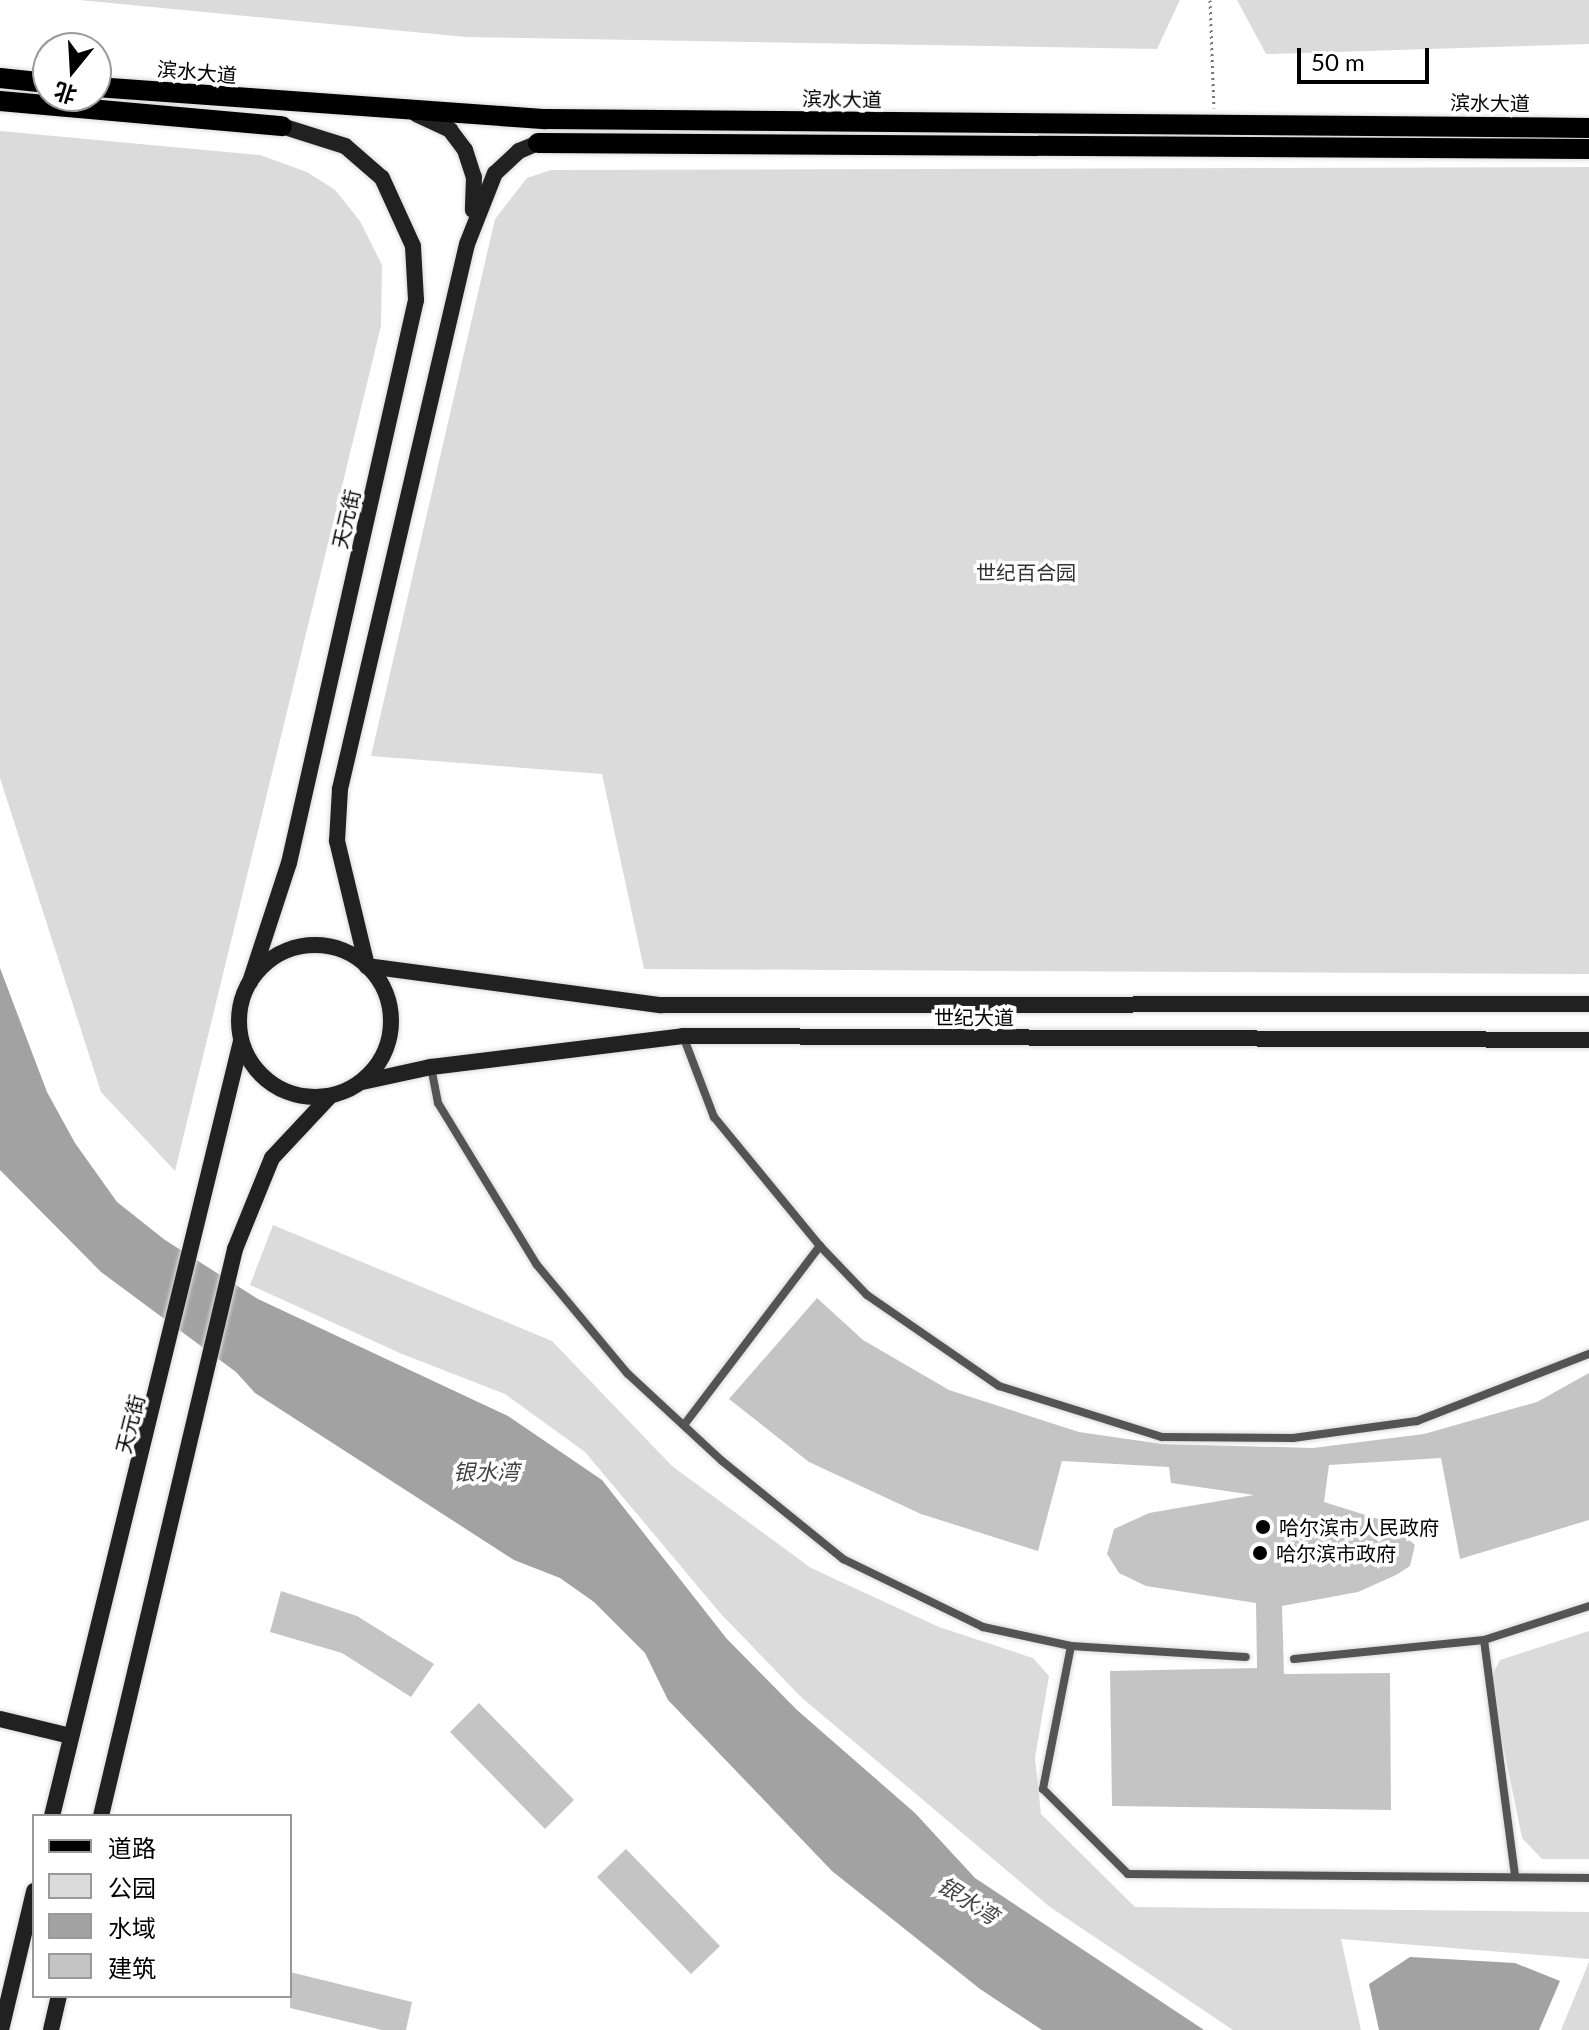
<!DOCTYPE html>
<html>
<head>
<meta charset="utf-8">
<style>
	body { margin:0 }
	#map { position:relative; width:1589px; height:2030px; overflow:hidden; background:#fff; font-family:Lato,"Noto Sans SC",sans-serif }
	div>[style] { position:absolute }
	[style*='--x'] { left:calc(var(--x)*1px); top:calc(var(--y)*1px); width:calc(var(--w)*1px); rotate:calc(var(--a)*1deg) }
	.green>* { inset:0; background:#dbdbdb }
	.water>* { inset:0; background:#a2a2a2 }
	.building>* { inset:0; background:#c4c4c4 }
	.path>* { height:3px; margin-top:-1.5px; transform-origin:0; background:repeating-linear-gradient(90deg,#767676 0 2px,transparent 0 6px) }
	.roads { filter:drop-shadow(0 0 2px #dbdbdb) drop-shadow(0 0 2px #dbdbdb) }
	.lane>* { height:8px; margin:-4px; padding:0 4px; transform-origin:4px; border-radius:4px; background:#545454 }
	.secondary>* { height:16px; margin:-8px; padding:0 8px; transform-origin:8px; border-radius:8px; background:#212121 }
	.secondary>.ring { margin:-8px; padding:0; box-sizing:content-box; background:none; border:16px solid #212121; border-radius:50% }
	.primary>* { height:20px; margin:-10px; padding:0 10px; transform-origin:10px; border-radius:10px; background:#000 }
	.dots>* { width:22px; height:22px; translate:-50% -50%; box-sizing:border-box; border:4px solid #fff; border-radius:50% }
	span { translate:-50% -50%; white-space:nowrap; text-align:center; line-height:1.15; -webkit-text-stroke:7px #fff; paint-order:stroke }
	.street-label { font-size:20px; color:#000 }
	.park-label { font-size:20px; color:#323232 }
	.poi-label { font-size:20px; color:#000 }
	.left { translate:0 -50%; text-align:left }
	.water-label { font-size:22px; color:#434343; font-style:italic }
	.legend { position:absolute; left:32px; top:1814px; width:260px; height:184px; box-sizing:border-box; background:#fff; border:2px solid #999; margin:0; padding:10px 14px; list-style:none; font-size:24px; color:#000 }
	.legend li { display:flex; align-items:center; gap:16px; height:40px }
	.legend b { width:40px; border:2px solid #999 }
	.north { position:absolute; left:32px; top:32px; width:80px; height:80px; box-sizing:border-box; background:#fff; border:2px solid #999; border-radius:50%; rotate:198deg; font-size:22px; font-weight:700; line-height:32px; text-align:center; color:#000 }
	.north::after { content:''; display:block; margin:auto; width:28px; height:36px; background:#000; clip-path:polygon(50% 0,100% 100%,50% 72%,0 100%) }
	.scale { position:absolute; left:1297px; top:48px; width:132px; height:36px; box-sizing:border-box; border:4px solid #000; border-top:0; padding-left:10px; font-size:24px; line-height:28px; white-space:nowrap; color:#000; -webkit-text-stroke:6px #fff; paint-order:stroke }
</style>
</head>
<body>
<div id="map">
	<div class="green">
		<i style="clip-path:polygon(79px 0,1180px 0,1157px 49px,466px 37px)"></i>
		<i style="clip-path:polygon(1237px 0,1589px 0,1589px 44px,1266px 54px)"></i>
		<i style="clip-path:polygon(0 131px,260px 155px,307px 172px,335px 190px,360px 221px,382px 265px,381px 326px,175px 1171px,101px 1092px,0 778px)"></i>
		<i style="clip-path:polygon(1589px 167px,1589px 974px,644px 969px,602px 774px,371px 756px,495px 219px,527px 178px,551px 170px)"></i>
		<i style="clip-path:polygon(273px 1225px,552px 1341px,672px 1466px,811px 1568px,939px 1627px,1033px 1658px,1049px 1676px,1035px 1758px,1041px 1814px,1135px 1907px,1589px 1912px,1589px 1959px,1341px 1939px,1361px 2030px,1233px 2030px,1050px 1907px,801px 1697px,721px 1614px,585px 1452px,505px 1394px,402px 1354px,250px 1285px)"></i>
		<i style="clip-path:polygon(1589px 1631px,1589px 1859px,1542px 1859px,1522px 1838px,1490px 1680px,1500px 1660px)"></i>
		<i style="clip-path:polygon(1589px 1962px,1589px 2030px,1561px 2030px)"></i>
	</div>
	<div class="water">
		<i style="clip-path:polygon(0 968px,47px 1092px,75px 1143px,117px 1202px,165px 1240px,258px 1299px,508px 1416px,602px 1480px,727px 1639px,797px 1710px,915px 1813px,975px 1878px,1204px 2030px,1042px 2030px,980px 1989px,832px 1871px,668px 1700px,645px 1653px,594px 1602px,560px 1578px,514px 1560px,255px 1393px,236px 1372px,101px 1272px,0 1170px)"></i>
		<i style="clip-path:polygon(1410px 1957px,1515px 1963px,1560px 1981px,1539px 2030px,1379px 2030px,1369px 1984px)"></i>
	</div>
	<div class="building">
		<i style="clip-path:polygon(817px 1298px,863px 1340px,949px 1390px,1079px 1432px,1162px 1444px,1313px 1448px,1424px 1434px,1537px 1402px,1589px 1373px,1589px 1520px,1460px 1559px,1441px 1458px,1329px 1465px,1324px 1502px,1388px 1522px,1415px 1545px,1410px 1566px,1396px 1575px,1358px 1592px,1282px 1606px,1284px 1674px,1390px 1673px,1391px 1810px,1112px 1806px,1110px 1671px,1257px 1668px,1256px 1603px,1146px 1586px,1119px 1573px,1107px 1554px,1114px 1529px,1149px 1513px,1254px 1495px,1171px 1483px,1169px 1467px,1062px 1461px,1038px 1551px,921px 1514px,809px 1462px,729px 1399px)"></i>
		<i style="clip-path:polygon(281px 1591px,357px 1616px,434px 1664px,411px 1697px,342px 1653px,270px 1632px)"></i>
		<i style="clip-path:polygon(479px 1703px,574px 1800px,545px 1829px,450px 1732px)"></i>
		<i style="clip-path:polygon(626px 1849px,720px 1946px,691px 1974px,597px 1877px)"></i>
		<i style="clip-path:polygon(290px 1972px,412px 2002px,406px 2030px,382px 2030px,290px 2008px)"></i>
	</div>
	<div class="path">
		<i style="--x:1210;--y:0;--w:108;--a:87.9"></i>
	</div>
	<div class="roads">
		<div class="lane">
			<i style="--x:683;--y:1036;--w:87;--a:69.1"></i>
			<i style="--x:714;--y:1117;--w:167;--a:50.6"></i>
			<i style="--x:820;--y:1246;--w:68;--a:46.2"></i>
			<i style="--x:867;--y:1295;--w:160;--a:34.6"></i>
			<i style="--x:999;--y:1386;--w:171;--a:17.4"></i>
			<i style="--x:1162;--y:1437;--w:131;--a:0.4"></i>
			<i style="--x:1293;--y:1438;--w:125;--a:-7.8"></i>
			<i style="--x:1417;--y:1421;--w:185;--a:-21.3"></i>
			<i style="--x:431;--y:1067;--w:37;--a:79"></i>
			<i style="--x:438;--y:1103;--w:190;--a:58.6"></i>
			<i style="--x:537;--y:1265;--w:141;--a:50.2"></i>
			<i style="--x:627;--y:1373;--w:129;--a:42.8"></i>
			<i style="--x:722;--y:1461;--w:156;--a:39"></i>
			<i style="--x:843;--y:1559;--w:156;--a:25.9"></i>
			<i style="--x:983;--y:1627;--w:90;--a:12.2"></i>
			<i style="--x:1071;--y:1646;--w:175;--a:3.6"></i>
			<i style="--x:684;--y:1425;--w:225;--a:-52.8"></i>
			<i style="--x:1484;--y:1640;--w:239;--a:82.5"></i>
			<i style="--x:1071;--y:1646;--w:146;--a:101.1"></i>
			<i style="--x:1043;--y:1789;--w:120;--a:45"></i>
			<i style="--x:1128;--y:1874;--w:461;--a:0.5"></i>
			<i style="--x:1294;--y:1659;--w:191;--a:-5.7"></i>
			<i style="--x:1484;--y:1640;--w:110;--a:-17.9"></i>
		</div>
		<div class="secondary">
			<i style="--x:416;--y:114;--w:38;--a:25"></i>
			<i style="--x:450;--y:130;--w:25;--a:53"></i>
			<i style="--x:465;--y:150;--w:28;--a:72"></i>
			<i style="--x:474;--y:177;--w:33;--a:92"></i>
			<i style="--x:538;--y:143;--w:21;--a:157"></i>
			<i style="--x:519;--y:151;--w:33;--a:137"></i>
			<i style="--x:495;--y:173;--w:76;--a:111.5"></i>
			<i style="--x:467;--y:244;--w:560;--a:103.12"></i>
			<i style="--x:340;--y:789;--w:52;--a:93.3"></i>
			<i style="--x:337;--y:841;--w:129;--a:76.5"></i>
			<i style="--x:367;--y:966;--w:296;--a:7.6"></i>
			<i style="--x:660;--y:1005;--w:929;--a:-0.06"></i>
			<i class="ring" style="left:239px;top:945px;width:136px;height:136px"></i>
			<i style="--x:250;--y:982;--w:125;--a:-71.9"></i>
			<i style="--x:289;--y:863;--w:577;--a:-77.29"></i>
			<i style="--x:416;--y:300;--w:54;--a:-93.2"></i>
			<i style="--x:413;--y:246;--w:75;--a:-114.5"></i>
			<i style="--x:382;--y:178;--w:49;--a:-139.1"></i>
			<i style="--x:345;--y:146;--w:66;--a:-162.4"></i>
			<i style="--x:362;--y:1082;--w:71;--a:-12.3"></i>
			<i style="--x:431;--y:1067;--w:254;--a:-7"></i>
			<i style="--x:683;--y:1036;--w:906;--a:0.25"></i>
			<i style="--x:0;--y:1719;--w:73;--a:13.5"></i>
			<i style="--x:52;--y:1816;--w:798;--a:-76.29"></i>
			<i style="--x:101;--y:1816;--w:583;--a:-76.7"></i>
			<i style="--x:235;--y:1249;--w:98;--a:-67.9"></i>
			<i style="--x:272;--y:1158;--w:85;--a:-46.9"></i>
			<i style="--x:1;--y:2030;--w:143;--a:-76.6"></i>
			<i style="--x:51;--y:2030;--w:35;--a:-77"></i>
		</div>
		<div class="primary">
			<i style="--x:0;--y:78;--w:48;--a:5.9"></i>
			<i style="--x:96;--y:87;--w:451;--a:4.1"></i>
			<i style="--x:546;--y:119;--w:1043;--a:0.49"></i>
			<i style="--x:0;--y:101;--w:283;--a:5.1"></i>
			<i style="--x:538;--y:143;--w:1051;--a:0.33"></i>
		</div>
	</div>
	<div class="dots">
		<i style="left:1263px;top:1527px;background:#000"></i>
		<i style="left:1260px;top:1553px;background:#000"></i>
	</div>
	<div class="street-label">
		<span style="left:197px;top:72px;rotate:5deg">滨水大道</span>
		<span style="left:842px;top:99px;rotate:1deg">滨水大道</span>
		<span style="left:1490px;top:103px;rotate:1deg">滨水大道</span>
		<span style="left:346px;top:519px;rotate:-77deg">天元街</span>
		<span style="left:974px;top:1017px">世纪大道</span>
		<span style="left:130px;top:1424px;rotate:-76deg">天元街</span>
	</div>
	<div class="park-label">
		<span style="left:1026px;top:572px">世纪百合园</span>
	</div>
	<div class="poi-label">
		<span class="left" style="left:1279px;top:1527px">哈尔滨市人民政府</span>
		<span class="left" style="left:1276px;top:1553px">哈尔滨市政府</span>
	</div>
	<div class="water-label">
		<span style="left:486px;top:1472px">银水湾</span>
		<span style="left:968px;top:1900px;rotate:33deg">银水湾</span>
	</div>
	<ul class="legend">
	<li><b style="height:10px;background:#000"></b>道路</li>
	<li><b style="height:22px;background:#dbdbdb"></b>公园</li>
	<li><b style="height:22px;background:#a2a2a2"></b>水域</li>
	<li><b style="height:22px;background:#c4c4c4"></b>建筑</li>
	</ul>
	<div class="north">北</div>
	<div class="scale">50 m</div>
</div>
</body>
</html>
